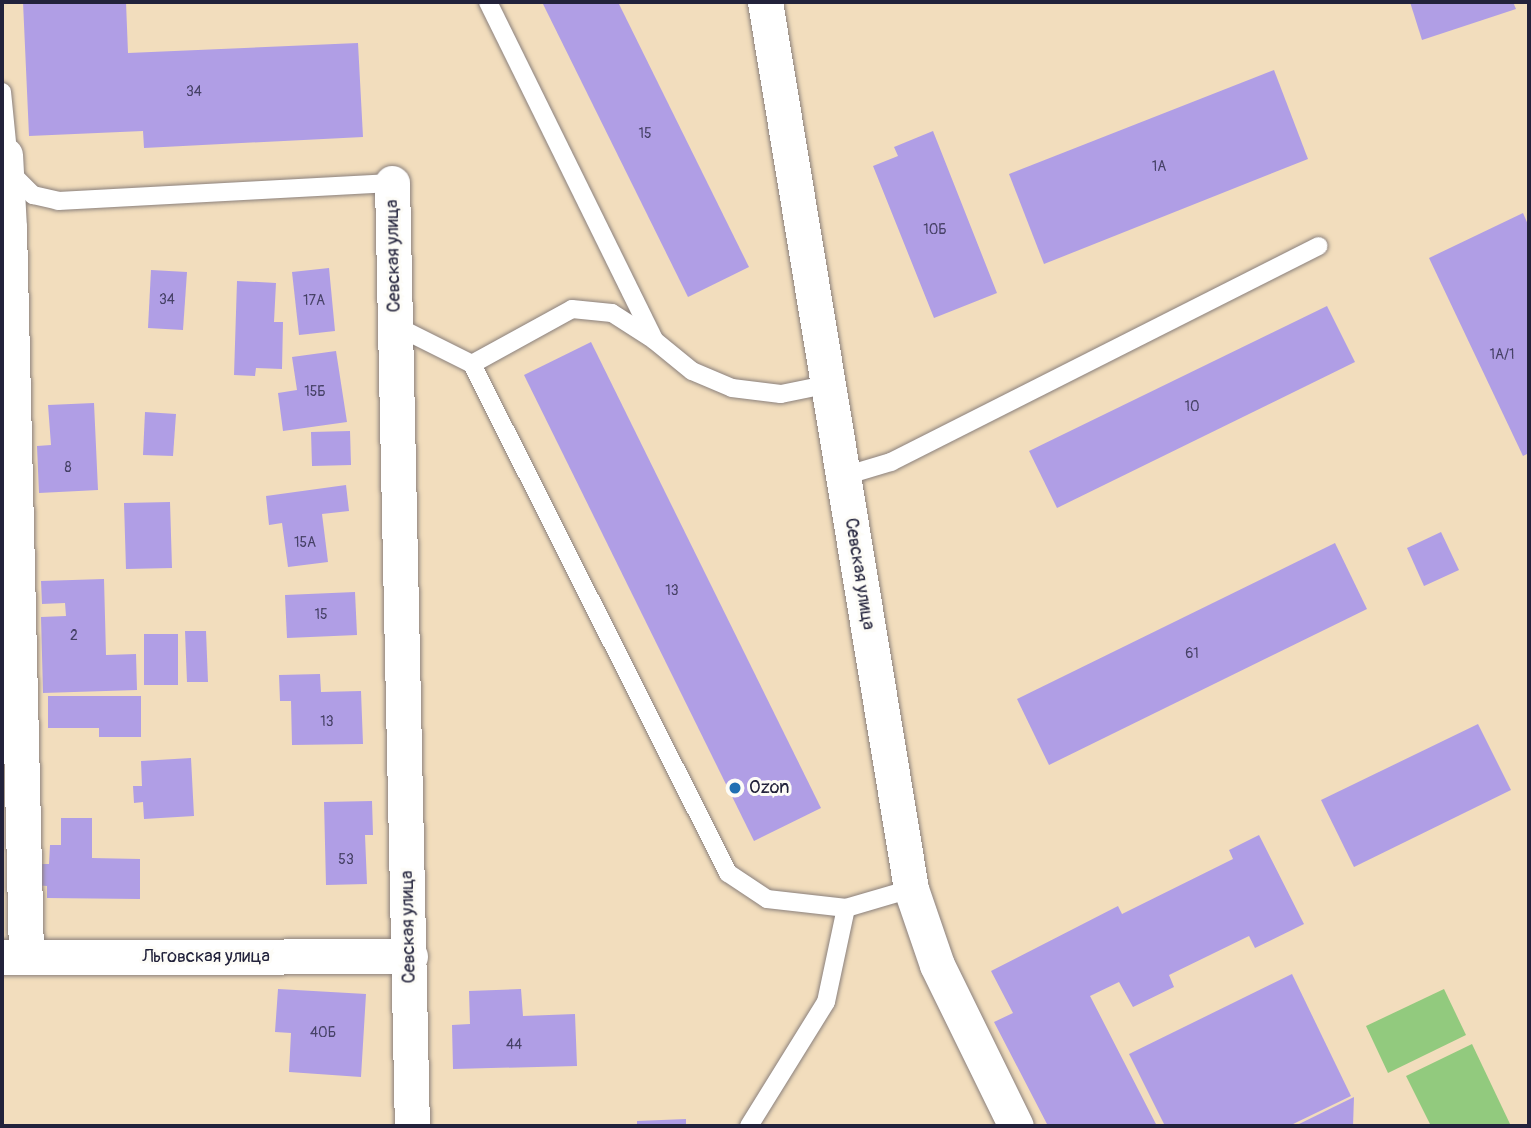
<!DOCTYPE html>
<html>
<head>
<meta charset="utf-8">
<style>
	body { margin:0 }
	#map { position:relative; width:1531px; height:1128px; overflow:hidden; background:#f2ddbd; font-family:Pangolin,sans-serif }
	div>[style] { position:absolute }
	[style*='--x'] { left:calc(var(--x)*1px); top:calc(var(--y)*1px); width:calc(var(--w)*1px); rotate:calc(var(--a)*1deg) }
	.green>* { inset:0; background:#92ca7e }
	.building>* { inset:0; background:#b09ee5 }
	.roads { filter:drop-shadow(0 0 2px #8a807c) drop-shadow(0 0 2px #8a807c) }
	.lane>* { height:18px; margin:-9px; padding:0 9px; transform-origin:9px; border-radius:9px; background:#fff }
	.street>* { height:35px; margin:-17.5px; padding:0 17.5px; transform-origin:17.5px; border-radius:17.5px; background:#fff }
	.dots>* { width:19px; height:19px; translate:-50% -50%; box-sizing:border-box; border:4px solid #fdfcf7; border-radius:50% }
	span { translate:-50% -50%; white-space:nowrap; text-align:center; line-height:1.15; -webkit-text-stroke:6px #fdfcf7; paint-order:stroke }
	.number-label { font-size:14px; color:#464166 }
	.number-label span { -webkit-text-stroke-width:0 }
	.street-label { font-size:18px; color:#22223b }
	.poi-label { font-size:18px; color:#22223b }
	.left { translate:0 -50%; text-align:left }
	.frame { position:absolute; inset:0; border:4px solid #22223b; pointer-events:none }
</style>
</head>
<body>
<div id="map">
	<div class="green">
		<i style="clip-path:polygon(1444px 989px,1466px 1035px,1388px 1073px,1366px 1026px)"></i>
		<i style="clip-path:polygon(1472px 1044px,1511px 1126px,1431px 1126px,1406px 1076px)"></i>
	</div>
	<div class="building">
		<i style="clip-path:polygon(23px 2px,126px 2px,128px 53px,358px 43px,363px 137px,144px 148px,143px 131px,29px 136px)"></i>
		<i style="clip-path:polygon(542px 2px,618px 2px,749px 267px,688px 297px)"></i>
		<i style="clip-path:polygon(1410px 2px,1513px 2px,1516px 9px,1422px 40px)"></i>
		<i style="clip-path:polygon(1274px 70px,1308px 159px,1044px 264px,1009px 174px)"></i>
		<i style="clip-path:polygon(933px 131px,997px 293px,934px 318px,873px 166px,898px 156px,894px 147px)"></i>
		<i style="clip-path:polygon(1523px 213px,1529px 227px,1529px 453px,1523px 456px,1429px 258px)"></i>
		<i style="clip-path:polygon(329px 268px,335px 331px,299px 335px,292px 272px)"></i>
		<i style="clip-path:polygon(151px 270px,187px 272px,183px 330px,148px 328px)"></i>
		<i style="clip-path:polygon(237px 281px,276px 283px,274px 322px,283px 322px,282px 369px,256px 368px,255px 376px,234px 375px)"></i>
		<i style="clip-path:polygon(1327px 306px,1355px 362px,1057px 508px,1029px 451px)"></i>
		<i style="clip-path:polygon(591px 342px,821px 808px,754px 841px,524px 375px)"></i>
		<i style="clip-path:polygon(336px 351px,347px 422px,283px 431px,278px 393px,297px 390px,292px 357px)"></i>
		<i style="clip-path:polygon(94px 403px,98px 490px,39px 493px,37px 446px,51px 445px,48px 405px)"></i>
		<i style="clip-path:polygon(145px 412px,176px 414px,173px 456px,143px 455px)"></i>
		<i style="clip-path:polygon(350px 431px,351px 465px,312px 466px,311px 432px)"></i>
		<i style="clip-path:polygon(346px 485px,349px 511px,322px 514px,328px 562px,288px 567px,282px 523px,269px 525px,266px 496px)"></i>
		<i style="clip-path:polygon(170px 502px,172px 568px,126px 569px,124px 503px)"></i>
		<i style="clip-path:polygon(1441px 532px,1459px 570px,1424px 586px,1407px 548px)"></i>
		<i style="clip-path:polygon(1335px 543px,1367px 609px,1049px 765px,1017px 699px)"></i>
		<i style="clip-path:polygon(104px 579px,106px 655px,136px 654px,137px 690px,43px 693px,41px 617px,66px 616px,65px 603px,42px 604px,41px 581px)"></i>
		<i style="clip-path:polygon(355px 592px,357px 635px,287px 638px,285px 595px)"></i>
		<i style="clip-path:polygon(185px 631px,206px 631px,208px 682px,187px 682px)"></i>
		<i style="clip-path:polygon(144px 634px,178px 634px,178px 685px,144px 685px)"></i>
		<i style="clip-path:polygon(320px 674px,321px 692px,361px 691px,363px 744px,292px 745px,291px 701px,280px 701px,279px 675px)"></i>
		<i style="clip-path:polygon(48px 696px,141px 696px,141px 737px,99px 737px,99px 728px,48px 728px)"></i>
		<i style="clip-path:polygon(1478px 724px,1511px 790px,1354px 867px,1321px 800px)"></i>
		<i style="clip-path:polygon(191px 758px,194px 816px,144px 819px,143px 802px,134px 803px,133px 786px,142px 786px,141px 761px)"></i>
		<i style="clip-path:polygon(372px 801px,373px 835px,365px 835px,367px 884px,326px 885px,324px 802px)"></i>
		<i style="clip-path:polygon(61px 818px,92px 818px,92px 858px,140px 859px,140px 899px,47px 898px,47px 886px,35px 885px,36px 864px,49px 864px,50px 845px,61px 845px)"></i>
		<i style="clip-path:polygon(1259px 835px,1304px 924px,1255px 948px,1249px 936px,1169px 975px,1174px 987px,1133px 1007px,1119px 982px,1090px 996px,1157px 1126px,1048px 1126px,994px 1022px,1013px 1013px,991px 971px,1118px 906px,1122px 914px,1233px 859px,1229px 850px)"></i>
		<i style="clip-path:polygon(1292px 974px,1351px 1096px,1289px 1126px,1165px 1126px,1129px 1054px)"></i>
		<i style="clip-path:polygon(278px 989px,366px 994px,361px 1077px,289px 1072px,291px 1033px,275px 1032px)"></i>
		<i style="clip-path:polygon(521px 989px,523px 1016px,575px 1014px,577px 1066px,453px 1069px,452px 1025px,470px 1024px,469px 991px)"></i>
		<i style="clip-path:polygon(1354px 1097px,1353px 1126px,1295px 1126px)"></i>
		<i style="clip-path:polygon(686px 1119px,686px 1126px,637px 1126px,637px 1121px)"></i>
	</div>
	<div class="roads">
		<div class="lane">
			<i style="--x:488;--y:2;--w:377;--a:63.8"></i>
			<i style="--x:654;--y:340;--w:49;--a:39.2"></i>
			<i style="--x:692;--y:371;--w:43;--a:23"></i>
			<i style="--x:732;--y:388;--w:49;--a:7"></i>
			<i style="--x:781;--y:394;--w:50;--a:-11.5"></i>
			<i style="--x:2;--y:92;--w:80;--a:84.3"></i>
			<i style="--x:10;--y:172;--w:33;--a:45"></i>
			<i style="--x:33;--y:195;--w:26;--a:13"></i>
			<i style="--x:58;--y:201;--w:334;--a:-3.1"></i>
			<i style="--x:396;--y:326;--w:85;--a:26.6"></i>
			<i style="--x:472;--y:364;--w:114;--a:-28.8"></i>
			<i style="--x:572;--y:309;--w:40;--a:5.7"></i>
			<i style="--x:612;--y:313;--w:50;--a:32.7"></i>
			<i style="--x:472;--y:364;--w:570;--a:63.3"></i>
			<i style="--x:728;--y:873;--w:47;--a:33.7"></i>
			<i style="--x:767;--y:899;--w:80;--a:6.5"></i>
			<i style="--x:846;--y:908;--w:68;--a:-16.3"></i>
			<i style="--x:844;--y:476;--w:49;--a:-16.6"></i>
			<i style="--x:891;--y:462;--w:479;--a:-26.8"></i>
			<i style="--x:749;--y:1126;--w:146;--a:-58.2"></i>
			<i style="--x:826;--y:1002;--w:96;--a:-78"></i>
		</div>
		<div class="street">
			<i style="--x:765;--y:2;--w:899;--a:80.65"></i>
			<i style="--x:911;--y:889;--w:80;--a:71.1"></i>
			<i style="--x:937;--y:965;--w:179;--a:63.9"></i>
			<i style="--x:392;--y:183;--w:943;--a:88.79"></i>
			<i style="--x:2;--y:228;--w:7;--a:0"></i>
			<i style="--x:9;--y:228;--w:73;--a:-93.1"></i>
			<i style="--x:9;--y:228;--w:729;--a:88.66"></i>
			<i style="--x:2;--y:957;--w:408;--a:-0.1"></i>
		</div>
	</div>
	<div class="dots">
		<i style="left:735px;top:788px;background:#1f6fb2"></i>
	</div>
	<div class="number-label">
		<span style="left:194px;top:92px">34</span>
		<span style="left:645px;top:134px">15</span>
		<span style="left:1159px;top:167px">1А</span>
		<span style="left:935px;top:230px">10Б</span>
		<span style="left:167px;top:300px">34</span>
		<span style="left:314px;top:301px">17А</span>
		<span style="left:1502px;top:355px">1А/1</span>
		<span style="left:315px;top:392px">15Б</span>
		<span style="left:1192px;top:407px">10</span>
		<span style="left:68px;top:468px">8</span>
		<span style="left:305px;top:543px">15А</span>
		<span style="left:672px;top:591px">13</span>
		<span style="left:321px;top:615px">15</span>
		<span style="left:74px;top:636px">2</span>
		<span style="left:1192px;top:654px">61</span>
		<span style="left:327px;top:722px">13</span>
		<span style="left:346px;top:860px">53</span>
		<span style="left:323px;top:1033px">40Б</span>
		<span style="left:514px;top:1045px">44</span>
	</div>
	<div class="street-label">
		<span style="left:394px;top:256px;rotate:-91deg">Севская улица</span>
		<span style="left:859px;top:574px;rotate:81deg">Севская улица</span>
		<span style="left:409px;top:927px;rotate:-91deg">Севская улица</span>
		<span style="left:206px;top:957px">Льговская улица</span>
	</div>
	<div class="poi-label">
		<span class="left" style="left:749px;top:788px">Ozon</span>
	</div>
	<div class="frame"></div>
</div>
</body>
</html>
